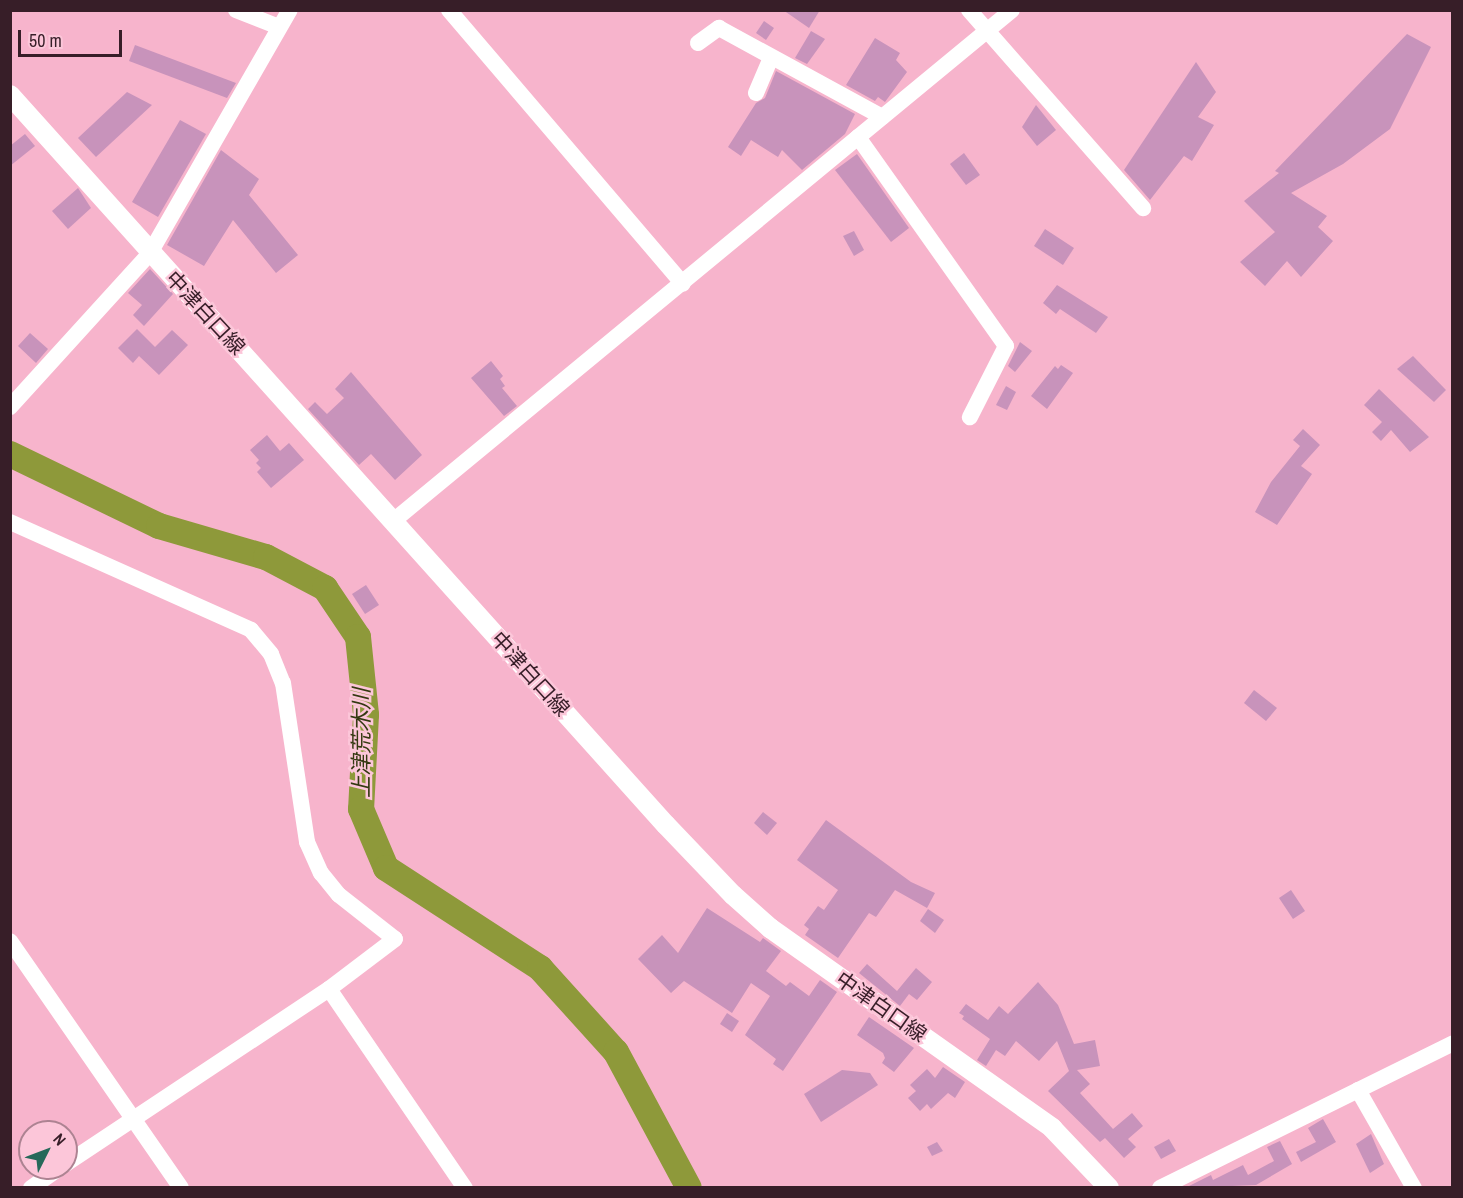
<!DOCTYPE html>
<html>
<head>
<meta charset="utf-8">
<style>
	body { margin:0 }
	#map { position:relative; width:1463px; height:1198px; overflow:hidden; background:#f7b4cc; font-family:"Archivo Narrow","Noto Sans JP",sans-serif }
	div>[style] { position:absolute }
	[style*='--x'] { left:calc(var(--x)*1px); top:calc(var(--y)*1px); width:calc(var(--w)*1px); rotate:calc(var(--a)*1deg) }
	.river>* { height:26px; margin:-13px; padding:0 13px; transform-origin:13px; border-radius:13px; background:#8e993a }
	.building>* { inset:0; background:#c893bb }
	.minor>* { height:16px; margin:-8px; padding:0 8px; transform-origin:8px; border-radius:8px; background:#fff }
	.major>* { height:20px; margin:-10px; padding:0 10px; transform-origin:10px; border-radius:10px; background:#fff }
	span { translate:-50% -50%; white-space:nowrap; text-align:center; line-height:1.15; -webkit-text-stroke:5px #fcc6d9; paint-order:stroke }
	.street-label { font-size:21px; color:#371e28 }
	.water-label { font-size:22px; color:#343911; font-style:italic }
	.frame { position:absolute; inset:0; border:12px solid #371e28; pointer-events:none }
	.north { position:absolute; left:18px; top:1120px; width:60px; height:60px; box-sizing:border-box; background:#fcc6d9; border:2px solid #ad8392; border-radius:50%; rotate:48deg; font-size:16px; font-weight:700; line-height:24px; text-align:center; color:#371e28 }
	.north::after { content:''; display:block; margin:auto; width:21px; height:27px; background:#26695a; clip-path:polygon(50% 0,100% 100%,50% 72%,0 100%) }
	.scale { position:absolute; left:18px; top:30px; width:104px; height:27px; box-sizing:border-box; border:3px solid #371e28; border-top:0; padding-left:8px; font-size:18px; line-height:21px; white-space:nowrap; color:#371e28; -webkit-text-stroke:4px #fcc6d9; paint-order:stroke }
</style>
</head>
<body>
<div id="map">
	<div class="river">
		<i style="--x:10;--y:454;--w:165;--a:25.8"></i>
		<i style="--x:159;--y:526;--w:111;--a:16.2"></i>
		<i style="--x:266;--y:557;--w:67;--a:27.7"></i>
		<i style="--x:325;--y:588;--w:59;--a:56"></i>
		<i style="--x:358;--y:637;--w:78;--a:84.1"></i>
		<i style="--x:366;--y:715;--w:94;--a:93"></i>
		<i style="--x:361;--y:809;--w:64;--a:67"></i>
		<i style="--x:386;--y:868;--w:184;--a:33"></i>
		<i style="--x:540;--y:968;--w:113;--a:47.9"></i>
		<i style="--x:616;--y:1052;--w:154;--a:61.8"></i>
	</div>
	<div class="building">
		<i style="clip-path:polygon(783px 10px,820px 10px,809px 28px)"></i>
		<i style="clip-path:polygon(764px 21px,774px 28px,766px 40px,756px 33px)"></i>
		<i style="clip-path:polygon(811px 31px,825px 39px,807px 64px,795px 58px)"></i>
		<i style="clip-path:polygon(1407px 34px,1431px 47px,1390px 129px,1343px 164px,1291px 193px,1327px 216px,1318px 227px,1333px 241px,1301px 277px,1287px 261px,1265px 286px,1240px 262px,1275px 232px,1244px 201px,1279px 173px,1275px 171px)"></i>
		<i style="clip-path:polygon(875px 38px,900px 53px,896px 60px,907px 72px,885px 102px,878px 97px,875px 101px,846px 85px)"></i>
		<i style="clip-path:polygon(135px 45px,236px 83px,227px 98px,129px 61px)"></i>
		<i style="clip-path:polygon(1196px 62px,1216px 92px,1198px 117px,1214px 125px,1192px 161px,1184px 156px,1150px 200px,1124px 170px)"></i>
		<i style="clip-path:polygon(776px 71px,855px 114px,845px 134px,802px 170px,782px 150px,778px 157px,751px 140px,741px 156px,728px 147px,756px 103px,765px 98px)"></i>
		<i style="clip-path:polygon(127px 92px,152px 105px,96px 157px,78px 138px)"></i>
		<i style="clip-path:polygon(1036px 105px,1056px 130px,1037px 146px,1022px 127px)"></i>
		<i style="clip-path:polygon(180px 120px,206px 134px,158px 217px,132px 202px)"></i>
		<i style="clip-path:polygon(25px 134px,35px 146px,10px 166px,10px 146px)"></i>
		<i style="clip-path:polygon(221px 150px,259px 179px,249px 195px,298px 255px,276px 273px,233px 220px,204px 266px,167px 245px)"></i>
		<i style="clip-path:polygon(964px 153px,980px 175px,966px 185px,950px 164px)"></i>
		<i style="clip-path:polygon(857px 154px,909px 228px,891px 242px,835px 170px)"></i>
		<i style="clip-path:polygon(78px 188px,91px 208px,68px 229px,52px 211px)"></i>
		<i style="clip-path:polygon(1045px 229px,1074px 248px,1063px 265px,1034px 246px)"></i>
		<i style="clip-path:polygon(854px 231px,864px 250px,854px 256px,843px 236px)"></i>
		<i style="clip-path:polygon(150px 269px,173px 294px,144px 326px,133px 315px,142px 305px,128px 293px)"></i>
		<i style="clip-path:polygon(1057px 285px,1108px 317px,1096px 333px,1060px 309px,1056px 314px,1043px 303px)"></i>
		<i style="clip-path:polygon(137px 329px,155px 347px,172px 330px,188px 345px,159px 375px,139px 356px,133px 363px,118px 348px)"></i>
		<i style="clip-path:polygon(30px 333px,48px 349px,36px 363px,18px 346px)"></i>
		<i style="clip-path:polygon(1020px 342px,1032px 351px,1015px 372px,1008px 366px)"></i>
		<i style="clip-path:polygon(1413px 356px,1446px 390px,1434px 402px,1397px 369px)"></i>
		<i style="clip-path:polygon(491px 361px,503px 376px,500px 379px,505px 386px,502px 388px,517px 406px,504px 416px,471px 378px)"></i>
		<i style="clip-path:polygon(1061px 365px,1073px 373px,1047px 409px,1031px 396px,1055px 366px,1058px 369px)"></i>
		<i style="clip-path:polygon(351px 372px,422px 455px,395px 480px,371px 454px,359px 465px,308px 409px,315px 402px,327px 414px,344px 398px,335px 389px)"></i>
		<i style="clip-path:polygon(1006px 386px,1016px 392px,1007px 410px,996px 405px)"></i>
		<i style="clip-path:polygon(1379px 389px,1429px 437px,1410px 452px,1391px 430px,1381px 441px,1372px 432px,1382px 422px,1364px 405px)"></i>
		<i style="clip-path:polygon(1303px 429px,1320px 445px,1301px 466px,1312px 474px,1277px 525px,1255px 512px,1271px 482px,1300px 446px,1293px 440px)"></i>
		<i style="clip-path:polygon(267px 435px,280px 451px,289px 443px,304px 460px,271px 488px,257px 472px,261px 468px,256px 463px,259px 460px,250px 450px)"></i>
		<i style="clip-path:polygon(366px 585px,379px 605px,365px 614px,352px 594px)"></i>
		<i style="clip-path:polygon(1254px 690px,1277px 708px,1266px 721px,1244px 703px)"></i>
		<i style="clip-path:polygon(763px 812px,777px 823px,767px 835px,754px 823px)"></i>
		<i style="clip-path:polygon(826px 820px,911px 882px,935px 893px,927px 908px,895px 890px,876px 917px,869px 913px,838px 958px,805px 935px,809px 929px,804px 925px,818px 906px,824px 910px,838px 890px,797px 860px)"></i>
		<i style="clip-path:polygon(1291px 890px,1305px 911px,1293px 919px,1279px 898px)"></i>
		<i style="clip-path:polygon(707px 908px,760px 942px,763px 938px,781px 951px,766px 971px,786px 986px,790px 982px,809px 996px,820px 980px,837px 992px,783px 1071px,773px 1064px,776px 1059px,745px 1035px,770px 996px,751px 983px,732px 1013px,684px 981px,671px 993px,638px 959px,662px 935px,678px 953px)"></i>
		<i style="clip-path:polygon(928px 909px,944px 920px,935px 933px,920px 921px)"></i>
		<i style="clip-path:polygon(867px 964px,897px 991px,916px 968px,932px 982px,917px 1000px,909px 994px,900px 1006px,859px 973px)"></i>
		<i style="clip-path:polygon(1038px 982px,1058px 1005px,1074px 1044px,1095px 1040px,1100px 1066px,1077px 1070px,1090px 1084px,1080px 1093px,1113px 1129px,1132px 1113px,1143px 1126px,1128px 1139px,1136px 1147px,1124px 1158px,1105px 1138px,1100px 1142px,1048px 1091px,1069px 1071px,1057px 1041px,1039px 1061px,1016px 1041px,1005px 1056px,996px 1050px,986px 1066px,977px 1060px,990px 1039px,962px 1019px,964px 1016px,959px 1013px,966px 1004px,988px 1020px,999px 1006px,1008px 1014px)"></i>
		<i style="clip-path:polygon(727px 1013px,739px 1021px,732px 1032px,720px 1024px)"></i>
		<i style="clip-path:polygon(869px 1017px,914px 1048px,894px 1072px,882px 1063px,885px 1058px,883px 1053px,857px 1035px)"></i>
		<i style="clip-path:polygon(943px 1067px,965px 1082px,955px 1098px,948px 1093px,931px 1109px,927px 1104px,920px 1111px,908px 1098px,916px 1091px,910px 1085px,927px 1069px,935px 1078px)"></i>
		<i style="clip-path:polygon(842px 1070px,870px 1073px,878px 1085px,821px 1122px,804px 1094px)"></i>
		<i style="clip-path:polygon(1323px 1119px,1336px 1142px,1301px 1162px,1296px 1152px,1316px 1142px,1308px 1128px)"></i>
		<i style="clip-path:polygon(1371px 1134px,1384px 1164px,1370px 1173px,1356px 1144px)"></i>
		<i style="clip-path:polygon(1169px 1139px,1176px 1151px,1161px 1159px,1154px 1147px)"></i>
		<i style="clip-path:polygon(1280px 1141px,1292px 1164px,1256px 1185px,1185px 1188px,1211px 1175px,1213px 1180px,1243px 1165px,1248px 1175px,1274px 1161px,1267px 1147px)"></i>
		<i style="clip-path:polygon(937px 1142px,943px 1151px,932px 1156px,927px 1147px)"></i>
	</div>
	<div class="minor">
		<i style="--x:236;--y:10;--w:46;--a:21.6"></i>
		<i style="--x:449;--y:10;--w:360;--a:49.5"></i>
		<i style="--x:969;--y:10;--w:264;--a:48.7"></i>
		<i style="--x:698;--y:43;--w:26;--a:-36"></i>
		<i style="--x:719;--y:28;--w:186;--a:28.6"></i>
		<i style="--x:756;--y:93;--w:39;--a:-67"></i>
		<i style="--x:858;--y:137;--w:256;--a:54.7"></i>
		<i style="--x:1006;--y:346;--w:80;--a:116.9"></i>
		<i style="--x:10;--y:407;--w:208;--a:-47.7"></i>
		<i style="--x:150;--y:253;--w:280;--a:-60.1"></i>
		<i style="--x:10;--y:522;--w:264;--a:24.1"></i>
		<i style="--x:251;--y:630;--w:31;--a:50"></i>
		<i style="--x:271;--y:654;--w:31;--a:68"></i>
		<i style="--x:283;--y:683;--w:161;--a:81.4"></i>
		<i style="--x:307;--y:842;--w:34;--a:66"></i>
		<i style="--x:321;--y:873;--w:28;--a:51"></i>
		<i style="--x:339;--y:895;--w:71;--a:38.2"></i>
		<i style="--x:395;--y:939;--w:83;--a:142.9"></i>
		<i style="--x:329;--y:989;--w:316;--a:146.4"></i>
		<i style="--x:392;--y:522;--w:804;--a:-39.55"></i>
		<i style="--x:10;--y:941;--w:300;--a:55.3"></i>
		<i style="--x:329;--y:989;--w:241;--a:55.7"></i>
		<i style="--x:1358;--y:1090;--w:113;--a:60.3"></i>
		<i style="--x:31;--y:1188;--w:35;--a:-35"></i>
		<i style="--x:1160;--y:1188;--w:326;--a:-26.3"></i>
	</div>
	<div class="major">
		<i style="--x:10;--y:95;--w:981;--a:48.06"></i>
		<i style="--x:666;--y:825;--w:97;--a:46.3"></i>
		<i style="--x:733;--y:895;--w:50;--a:41.7"></i>
		<i style="--x:770;--y:928;--w:346;--a:35.3"></i>
		<i style="--x:1052;--y:1128;--w:83;--a:46.5"></i>
	</div>
	<div class="street-label">
		<span style="left:205px;top:313px;rotate:47deg">中津白口線</span>
		<span style="left:530px;top:674px;rotate:48deg">中津白口線</span>
		<span style="left:881px;top:1007px;rotate:35deg">中津白口線</span>
	</div>
	<div class="water-label">
		<span style="left:362px;top:743px;rotate:-90deg">上津荒木川</span>
	</div>
	<div class="frame"></div>
	<div class="north">N</div>
	<div class="scale">50 m</div>
</div>
</body>
</html>
